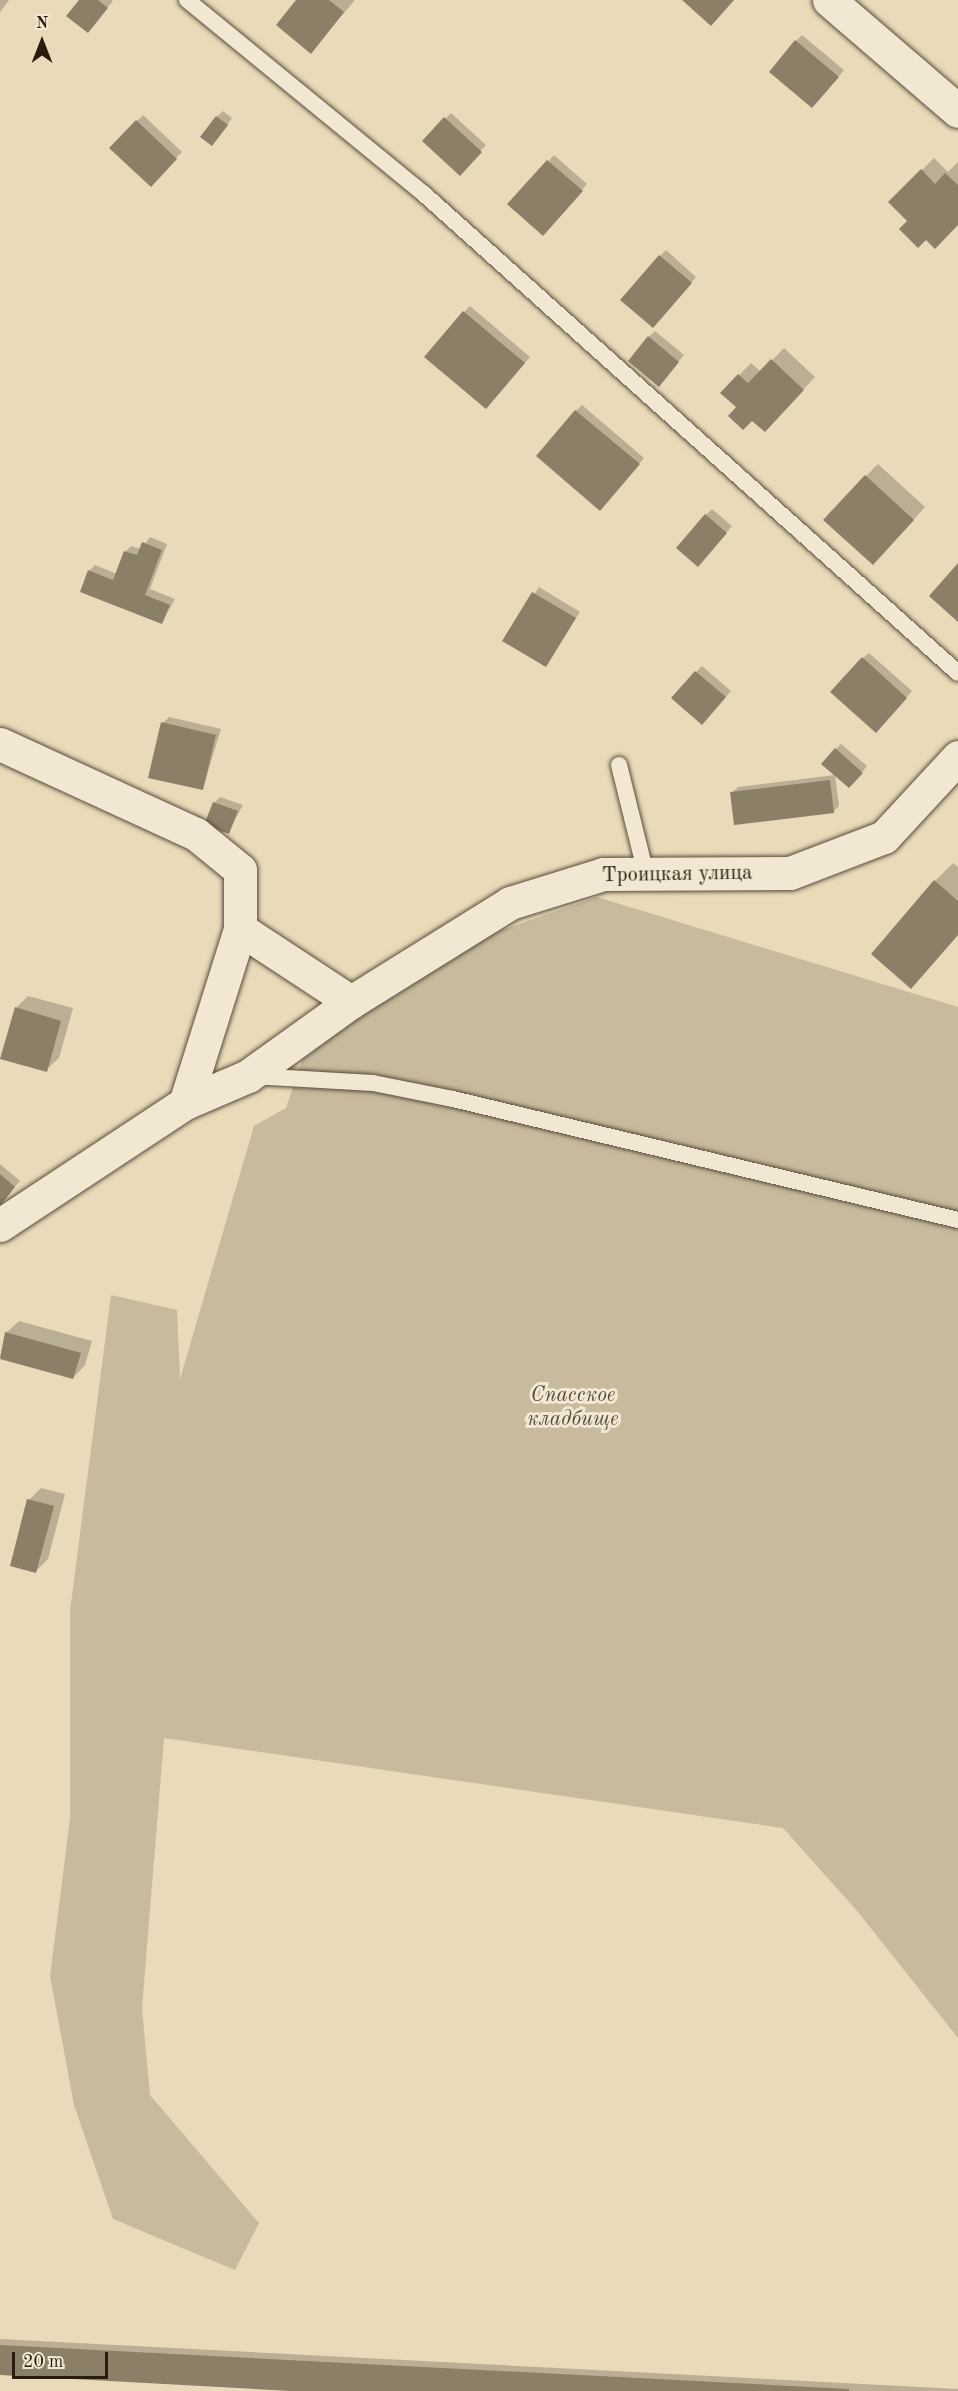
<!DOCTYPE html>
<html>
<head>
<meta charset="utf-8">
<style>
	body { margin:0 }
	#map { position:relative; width:958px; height:2391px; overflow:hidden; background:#e9dab9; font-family:"Old Standard TT",serif }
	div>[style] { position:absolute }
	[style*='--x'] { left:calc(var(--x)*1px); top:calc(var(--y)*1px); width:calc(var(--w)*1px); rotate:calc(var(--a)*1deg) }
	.green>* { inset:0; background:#c8ba9c }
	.shadow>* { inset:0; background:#0003 }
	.building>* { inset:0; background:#8c7f67 }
	.roads { filter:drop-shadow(0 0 2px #584c3a) drop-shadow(0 0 2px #584c3a) }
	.service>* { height:16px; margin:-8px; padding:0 8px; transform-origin:8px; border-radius:8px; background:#f1e7d2 }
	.minor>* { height:33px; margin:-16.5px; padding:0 16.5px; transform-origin:16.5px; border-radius:16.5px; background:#f1e7d2 }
	.tertiary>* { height:33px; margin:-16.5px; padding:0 16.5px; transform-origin:16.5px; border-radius:16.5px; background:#f1e7d2 }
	span { translate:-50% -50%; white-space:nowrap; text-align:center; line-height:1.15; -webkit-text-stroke:6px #f1e7d2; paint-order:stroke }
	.street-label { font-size:21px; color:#281c0f }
	.park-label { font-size:21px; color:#584b39; font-style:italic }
	.north { position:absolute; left:12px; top:12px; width:60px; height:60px; -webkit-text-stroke:4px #f1e7d2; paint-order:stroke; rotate:0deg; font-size:16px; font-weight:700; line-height:24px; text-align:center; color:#281c0f }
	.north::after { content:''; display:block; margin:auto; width:21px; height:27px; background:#281c0f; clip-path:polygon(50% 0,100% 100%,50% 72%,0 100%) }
	.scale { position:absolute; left:12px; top:2352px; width:96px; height:27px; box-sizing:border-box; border:3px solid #281c0f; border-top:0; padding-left:8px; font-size:18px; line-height:21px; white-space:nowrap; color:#281c0f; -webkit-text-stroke:4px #f1e7d2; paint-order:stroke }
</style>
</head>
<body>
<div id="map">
	<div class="green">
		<i style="clip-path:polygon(597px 897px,958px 1007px,958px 2038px,858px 1912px,783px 1828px,164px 1738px,142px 2008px,150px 2095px,259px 2223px,235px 2270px,113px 2219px,74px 2105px,50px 1976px,70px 1819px,70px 1611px,111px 1295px,177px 1310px,180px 1379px,254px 1126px,286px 1108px,302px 1060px,445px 950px)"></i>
	</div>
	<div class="shadow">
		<i style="clip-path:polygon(0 0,9px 0,0 12px)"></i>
		<i style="clip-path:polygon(81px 0,111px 0,113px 1px,93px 25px)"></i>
		<i style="clip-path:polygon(298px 0,355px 0,311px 52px)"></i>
		<i style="clip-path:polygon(802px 35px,844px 70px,818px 101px,796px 41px)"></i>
		<i style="clip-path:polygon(223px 111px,232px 118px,218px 138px,217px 117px)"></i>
		<i style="clip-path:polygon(451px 113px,486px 145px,460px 173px,424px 141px)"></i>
		<i style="clip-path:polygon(143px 115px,182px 152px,150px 185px,111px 148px)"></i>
		<i style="clip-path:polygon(554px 155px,587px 184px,549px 228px,509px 204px)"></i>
		<i style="clip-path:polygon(934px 158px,948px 172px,958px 162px,958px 223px,926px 238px,890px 202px)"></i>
		<i style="clip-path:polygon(666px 250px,696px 277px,659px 321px,660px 256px)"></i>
		<i style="clip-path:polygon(470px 306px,530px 357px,492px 401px,464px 312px)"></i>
		<i style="clip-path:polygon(655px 331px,684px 355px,664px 379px,649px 337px)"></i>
		<i style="clip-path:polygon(784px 348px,815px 377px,777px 418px,722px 393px,751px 363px,761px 372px)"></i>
		<i style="clip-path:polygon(582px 405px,644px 458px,606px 503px,576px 411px)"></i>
		<i style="clip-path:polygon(878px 464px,925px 507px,885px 551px,866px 476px)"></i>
		<i style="clip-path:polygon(712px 509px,732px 526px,704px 559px,706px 515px)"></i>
		<i style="clip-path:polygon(150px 537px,167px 544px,150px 589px,175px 599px,162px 622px,89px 571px,95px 565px,117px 574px,125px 552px,131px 546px,141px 549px)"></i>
		<i style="clip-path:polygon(539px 587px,580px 612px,545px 665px,504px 640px)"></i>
		<i style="clip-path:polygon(869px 653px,912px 691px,882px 725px,863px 658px)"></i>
		<i style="clip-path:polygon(702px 666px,731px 691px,708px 717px,696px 672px)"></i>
		<i style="clip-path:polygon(169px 717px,221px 729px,203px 788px,163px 723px)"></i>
		<i style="clip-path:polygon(841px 744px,867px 766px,855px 781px,836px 749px)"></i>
		<i style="clip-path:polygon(835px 775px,839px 806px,833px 812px,732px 793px,738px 787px)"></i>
		<i style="clip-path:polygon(220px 797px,243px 805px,228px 832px,214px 803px)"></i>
		<i style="clip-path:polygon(953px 863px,958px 867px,958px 935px,911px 987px,935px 881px)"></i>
		<i style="clip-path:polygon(28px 996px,73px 1008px,59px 1058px,46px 1070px,16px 1008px)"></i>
		<i style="clip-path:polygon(0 1164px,20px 1181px,0 1204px)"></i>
		<i style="clip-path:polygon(19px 1321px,92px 1341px,85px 1365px,73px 1378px,0 1357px,6px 1333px)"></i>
		<i style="clip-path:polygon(41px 1488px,65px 1494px,48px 1559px,36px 1571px,29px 1500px)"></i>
		<i style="clip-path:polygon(0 2339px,958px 2389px,958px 2391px,316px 2391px,0 2373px)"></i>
	</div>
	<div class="building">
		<i style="clip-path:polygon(79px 0,98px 0,108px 8px,88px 33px,66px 16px)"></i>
		<i style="clip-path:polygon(296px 0,329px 0,344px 12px,311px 54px,276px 25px)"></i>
		<i style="clip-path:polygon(682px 0,734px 0,711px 26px)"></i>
		<i style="clip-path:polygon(795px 40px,839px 77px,812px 108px,769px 72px)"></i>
		<i style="clip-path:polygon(216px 116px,228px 125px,212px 146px,200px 137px)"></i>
		<i style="clip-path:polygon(444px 117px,482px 152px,460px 176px,422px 141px)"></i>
		<i style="clip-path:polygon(136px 120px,177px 159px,151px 187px,109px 148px)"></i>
		<i style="clip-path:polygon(547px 160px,583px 191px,543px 236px,507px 204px)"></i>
		<i style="clip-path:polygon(921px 169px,935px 184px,945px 173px,958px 185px,958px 225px,935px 249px,926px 240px,918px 248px,899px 229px,907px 221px,888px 202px)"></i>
		<i style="clip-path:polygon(659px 255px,692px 283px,653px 328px,620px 300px)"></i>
		<i style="clip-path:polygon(463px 311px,525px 363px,486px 409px,424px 357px)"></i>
		<i style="clip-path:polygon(648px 336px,679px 362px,659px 387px,628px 361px)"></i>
		<i style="clip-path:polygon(771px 359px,804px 390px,765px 432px,752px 421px,743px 430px,728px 416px,736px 407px,720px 393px,738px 374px,748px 383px)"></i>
		<i style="clip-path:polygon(575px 410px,640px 464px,600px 511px,536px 456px)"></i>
		<i style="clip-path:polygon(865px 475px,914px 520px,873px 565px,823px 520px)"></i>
		<i style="clip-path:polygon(705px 514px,727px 533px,698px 567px,676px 548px)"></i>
		<i style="clip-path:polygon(142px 542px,162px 550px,145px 595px,170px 605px,162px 624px,80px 592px,88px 570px,113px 580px,124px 551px,137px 555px)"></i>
		<i style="clip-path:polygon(958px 563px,958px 622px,929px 596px)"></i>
		<i style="clip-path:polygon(532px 592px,576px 618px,546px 667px,502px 641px)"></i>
		<i style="clip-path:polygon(862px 657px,907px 698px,876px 733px,830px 692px)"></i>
		<i style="clip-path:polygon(695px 671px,726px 697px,702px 725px,671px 698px)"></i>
		<i style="clip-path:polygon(161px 722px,216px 735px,203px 790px,148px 778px)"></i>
		<i style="clip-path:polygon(835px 748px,863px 773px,849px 788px,821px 764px)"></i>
		<i style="clip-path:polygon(830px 780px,834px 813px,734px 825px,730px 792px)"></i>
		<i style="clip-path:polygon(213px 802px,238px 811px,229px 834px,204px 825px)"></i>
		<i style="clip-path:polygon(934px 880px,958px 901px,958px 935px,911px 989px,871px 954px)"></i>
		<i style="clip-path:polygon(15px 1007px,61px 1021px,47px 1072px,0 1059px)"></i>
		<i style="clip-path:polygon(0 1174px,15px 1187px,0 1206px)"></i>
		<i style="clip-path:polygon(5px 1332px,81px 1353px,73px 1379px,0 1359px)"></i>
		<i style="clip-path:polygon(27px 1499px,54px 1506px,36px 1573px,10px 1566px)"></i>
		<i style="clip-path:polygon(0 2345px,849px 2389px,849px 2391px,290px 2391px,0 2375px)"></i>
	</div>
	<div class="roads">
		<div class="service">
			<i style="--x:187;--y:0;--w:306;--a:39.3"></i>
			<i style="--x:424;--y:194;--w:717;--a:41.89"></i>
			<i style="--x:619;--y:765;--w:112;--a:76.1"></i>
			<i style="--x:252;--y:1076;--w:121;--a:3.3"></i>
			<i style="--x:373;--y:1083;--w:82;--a:11.3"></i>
			<i style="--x:453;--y:1099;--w:519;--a:13.47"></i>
		</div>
		<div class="minor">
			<i style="--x:829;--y:0;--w:170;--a:40.7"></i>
			<i style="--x:0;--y:744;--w:216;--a:24.7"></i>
			<i style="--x:196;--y:834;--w:57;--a:39.3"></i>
			<i style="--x:240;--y:870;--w:59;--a:90"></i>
			<i style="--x:240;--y:929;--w:182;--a:107.5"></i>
			<i style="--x:240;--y:929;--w:133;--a:33.3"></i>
			<i style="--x:185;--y:1103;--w:69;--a:-23.2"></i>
			<i style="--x:248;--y:1076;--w:127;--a:-35.7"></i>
			<i style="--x:351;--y:1002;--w:187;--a:-31.9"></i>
			<i style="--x:510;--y:903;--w:97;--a:-17.3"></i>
			<i style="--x:603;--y:874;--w:187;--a:-0.3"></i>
			<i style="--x:790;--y:873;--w:101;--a:-21"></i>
			<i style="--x:884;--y:837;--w:109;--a:-47.2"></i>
		</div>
		<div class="tertiary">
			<i style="--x:0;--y:1225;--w:222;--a:-33.4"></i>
		</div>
	</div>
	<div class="street-label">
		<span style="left:677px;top:875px;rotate:-1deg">Троицкая улица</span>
	</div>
	<div class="park-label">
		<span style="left:573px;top:1408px">Спасское<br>кладбище</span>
	</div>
	<div class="north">N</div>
	<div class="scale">20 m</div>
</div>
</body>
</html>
